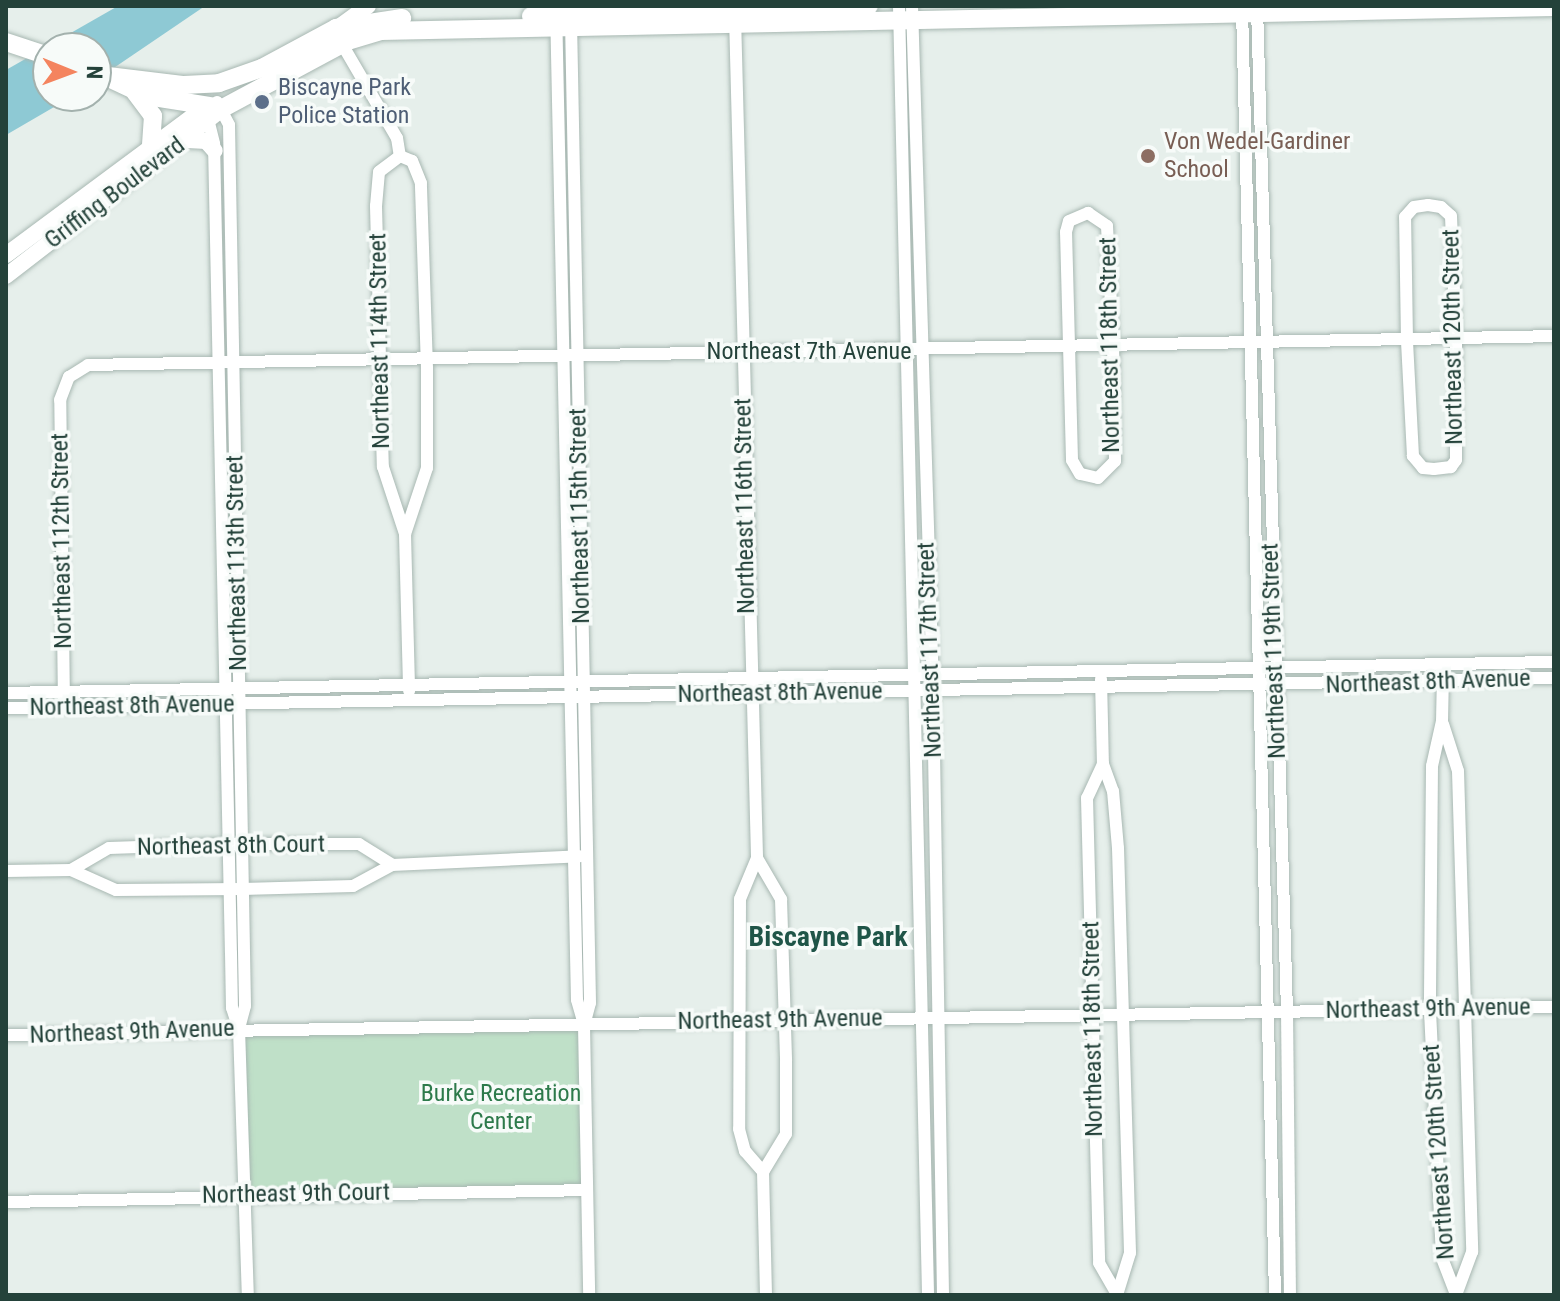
<!DOCTYPE html>
<html>
<head>
<meta charset="utf-8">
<style>
	body { margin:0 }
	#map { position:relative; width:1560px; height:1301px; overflow:hidden; background:#e6efeb; font-family:"Roboto Condensed",sans-serif }
	div>[style] { position:absolute }
	[style*='--x'] { left:calc(var(--x)*1px); top:calc(var(--y)*1px); width:calc(var(--w)*1px); rotate:calc(var(--a)*1deg) }
	.green>* { inset:0; background:#bfe0c8 }
	.water>* { inset:0; background:#8ec9d4 }
	.roads { filter:drop-shadow(0 0 2px #a8b8b2) drop-shadow(0 0 2px #a8b8b2) }
	.minor>* { height:12px; margin:-6px; padding:0 6px; transform-origin:6px; border-radius:6px; background:#fff }
	.tertiary>* { height:16px; margin:-8px; padding:0 8px; transform-origin:8px; border-radius:8px; background:#fff }
	.secondary>* { height:18px; margin:-9px; padding:0 9px; transform-origin:9px; border-radius:9px; background:#fff }
	.dots>* { width:22px; height:22px; translate:-50% -50%; box-sizing:border-box; border:4px solid #f7fbf9; border-radius:50% }
	span { translate:-50% -50%; white-space:nowrap; text-align:center; line-height:1.15; -webkit-text-stroke:7px #f7fbf9; paint-order:stroke }
	.service-label { font-size:24px; color:#4e5e75 }
	.left { translate:0 -50%; text-align:left }
	.education-label { font-size:24px; color:#785e54 }
	.street-label { font-size:24px; color:#24423a }
	.park-label { font-size:24px; color:#2d7a4b }
	.quarter-label { font-size:28px; color:#1f5548; font-weight:700 }
	.frame { position:absolute; inset:0; border:8px solid #24423a; pointer-events:none }
	.north { position:absolute; left:32px; top:32px; width:80px; height:80px; box-sizing:border-box; background:#f7fbf9; border:2px solid #a3b1ad; border-radius:50%; rotate:91deg; font-size:22px; font-weight:700; line-height:32px; text-align:center; color:#24423a }
	.north::after { content:''; display:block; margin:auto; width:28px; height:36px; background:#f4845f; clip-path:polygon(50% 0,100% 100%,50% 72%,0 100%) }
</style>
</head>
<body>
<div id="map">
	<div class="green">
		<i style="clip-path:polygon(584px 1025px,587px 1190px,244px 1194px,239px 1029px)"></i>
	</div>
	<div class="water">
		<i style="clip-path:polygon(118px 6px,205px 6px,96px 80px,96px 48px,48px 48px,48px 96px,73px 96px,6px 135px,6px 70px)"></i>
	</div>
	<div class="roads">
		<div class="minor">
			<i style="--x:556;--y:6;--w:994;--a:88.79"></i>
			<i style="--x:577;--y:1000;--w:26;--a:74"></i>
			<i style="--x:584;--y:1025;--w:270;--a:88.9"></i>
			<i style="--x:899;--y:6;--w:1289;--a:88.71"></i>
			<i style="--x:912;--y:6;--w:685;--a:88.24"></i>
			<i style="--x:933;--y:691;--w:604;--a:89.05"></i>
			<i style="--x:1257;--y:7;--w:1004;--a:88.29"></i>
			<i style="--x:1287;--y:1011;--w:284;--a:89.4"></i>
			<i style="--x:1242;--y:9;--w:1286;--a:88.53"></i>
			<i style="--x:735;--y:16;--w:842;--a:88.5"></i>
			<i style="--x:757;--y:858;--w:44;--a:112.5"></i>
			<i style="--x:740;--y:899;--w:230;--a:90.2"></i>
			<i style="--x:739;--y:1129;--w:23;--a:75"></i>
			<i style="--x:745;--y:1151;--w:28;--a:49"></i>
			<i style="--x:571;--y:21;--w:982;--a:88.89"></i>
			<i style="--x:590;--y:1003;--w:23;--a:105"></i>
			<i style="--x:342;--y:44;--w:109;--a:59.7"></i>
			<i style="--x:397;--y:138;--w:18;--a:81"></i>
			<i style="--x:217;--y:102;--w:26;--a:62"></i>
			<i style="--x:229;--y:125;--w:881;--a:88.96"></i>
			<i style="--x:245;--y:1006;--w:24;--a:105"></i>
			<i style="--x:239;--y:1029;--w:266;--a:88.1"></i>
			<i style="--x:206;--y:111;--w:34;--a:76"></i>
			<i style="--x:214;--y:144;--w:809;--a:88.8"></i>
			<i style="--x:231;--y:953;--w:55;--a:89"></i>
			<i style="--x:232;--y:1008;--w:19;--a:72"></i>
			<i style="--x:1428;--y:205;--w:13;--a:9"></i>
			<i style="--x:1441;--y:207;--w:13;--a:42"></i>
			<i style="--x:1451;--y:216;--w:123;--a:87.7"></i>
			<i style="--x:1456;--y:339;--w:121;--a:90"></i>
			<i style="--x:1456;--y:460;--w:9;--a:126"></i>
			<i style="--x:1451;--y:467;--w:17;--a:173"></i>
			<i style="--x:1434;--y:469;--w:11;--a:-175"></i>
			<i style="--x:1423;--y:468;--w:16;--a:-130"></i>
			<i style="--x:1413;--y:456;--w:116;--a:-93"></i>
			<i style="--x:1407;--y:340;--w:123;--a:-90.9"></i>
			<i style="--x:1405;--y:217;--w:13;--a:-48"></i>
			<i style="--x:1414;--y:207;--w:14;--a:-8"></i>
			<i style="--x:1088;--y:213;--w:23;--a:34"></i>
			<i style="--x:1107;--y:226;--w:118;--a:87.1"></i>
			<i style="--x:1113;--y:344;--w:117;--a:89"></i>
			<i style="--x:1115;--y:461;--w:24;--a:135"></i>
			<i style="--x:1098;--y:478;--w:18;--a:-167"></i>
			<i style="--x:1080;--y:474;--w:16;--a:-120"></i>
			<i style="--x:1072;--y:460;--w:228;--a:-91.5"></i>
			<i style="--x:1066;--y:232;--w:11;--a:-75"></i>
			<i style="--x:1069;--y:221;--w:21;--a:-23"></i>
			<i style="--x:405;--y:534;--w:70;--a:-71.6"></i>
			<i style="--x:427;--y:468;--w:100;--a:-90"></i>
			<i style="--x:427;--y:368;--w:185;--a:-91.9"></i>
			<i style="--x:421;--y:183;--w:24;--a:-112"></i>
			<i style="--x:412;--y:161;--w:13;--a:-157"></i>
			<i style="--x:400;--y:156;--w:26;--a:143"></i>
			<i style="--x:379;--y:172;--w:34;--a:95"></i>
			<i style="--x:376;--y:206;--w:261;--a:88.5"></i>
			<i style="--x:383;--y:467;--w:71;--a:71.8"></i>
			<i style="--x:405;--y:534;--w:157;--a:88.5"></i>
			<i style="--x:1443;--y:674;--w:47;--a:91.2"></i>
			<i style="--x:1442;--y:721;--w:46;--a:102.5"></i>
			<i style="--x:1432;--y:766;--w:245;--a:90.5"></i>
			<i style="--x:1430;--y:1011;--w:247;--a:87.2"></i>
			<i style="--x:1442;--y:1258;--w:39;--a:69"></i>
			<i style="--x:1101;--y:679;--w:85;--a:88.7"></i>
			<i style="--x:1103;--y:764;--w:29;--a:70"></i>
			<i style="--x:1113;--y:791;--w:57;--a:85"></i>
			<i style="--x:1118;--y:848;--w:405;--a:88.3"></i>
			<i style="--x:1130;--y:1253;--w:44;--a:107.2"></i>
			<i style="--x:6;--y:693;--w:1548;--a:-1.15"></i>
			<i style="--x:64;--y:706;--w:306;--a:-90.7"></i>
			<i style="--x:60;--y:400;--w:25;--a:-69"></i>
			<i style="--x:69;--y:377;--w:22;--a:-32"></i>
			<i style="--x:88;--y:365;--w:1466;--a:-1.13"></i>
			<i style="--x:6;--y:708;--w:1548;--a:-1.11"></i>
			<i style="--x:1443;--y:724;--w:49;--a:72.3"></i>
			<i style="--x:1458;--y:771;--w:481;--a:88.3"></i>
			<i style="--x:1472;--y:1252;--w:46;--a:110.4"></i>
			<i style="--x:1103;--y:764;--w:38;--a:115"></i>
			<i style="--x:1087;--y:798;--w:465;--a:88.5"></i>
			<i style="--x:1099;--y:1263;--w:36;--a:60"></i>
			<i style="--x:757;--y:858;--w:48;--a:59.7"></i>
			<i style="--x:781;--y:899;--w:162;--a:88.2"></i>
			<i style="--x:786;--y:1061;--w:73;--a:90"></i>
			<i style="--x:786;--y:1134;--w:44;--a:121.2"></i>
			<i style="--x:763;--y:1172;--w:123;--a:88.6"></i>
			<i style="--x:71;--y:870;--w:44;--a:-30.1"></i>
			<i style="--x:109;--y:848;--w:119;--a:-1.9"></i>
			<i style="--x:228;--y:844;--w:131;--a:0"></i>
			<i style="--x:359;--y:844;--w:39;--a:32"></i>
			<i style="--x:6;--y:871;--w:65;--a:-0.9"></i>
			<i style="--x:71;--y:870;--w:49;--a:24"></i>
			<i style="--x:116;--y:890;--w:126;--a:-0.5"></i>
			<i style="--x:242;--y:889;--w:111;--a:-1.5"></i>
			<i style="--x:353;--y:886;--w:44;--a:-28.3"></i>
			<i style="--x:392;--y:865;--w:188;--a:-2.7"></i>
			<i style="--x:6;--y:1035;--w:1548;--a:-1.04"></i>
			<i style="--x:6;--y:1202;--w:581;--a:-1.18"></i>
		</div>
		<div class="tertiary">
			<i style="--x:339;--y:27;--w:36;--a:-36"></i>
			<i style="--x:188;--y:140;--w:18;--a:3"></i>
			<i style="--x:206;--y:141;--w:13;--a:48"></i>
			<i style="--x:6;--y:255;--w:247;--a:-36.6"></i>
			<i style="--x:6;--y:276;--w:274;--a:-37.7"></i>
		</div>
		<div class="secondary">
			<i style="--x:531;--y:16;--w:338;--a:-1.7"></i>
			<i style="--x:6;--y:42;--w:44;--a:18.4"></i>
			<i style="--x:96;--y:72;--w:56;--a:25.2"></i>
			<i style="--x:147;--y:96;--w:77;--a:9"></i>
			<i style="--x:223;--y:108;--w:142;--a:-28.2"></i>
			<i style="--x:348;--y:41;--w:34;--a:-17"></i>
			<i style="--x:380;--y:31;--w:1174;--a:-1.17"></i>
			<i style="--x:108;--y:76;--w:77;--a:6.8"></i>
			<i style="--x:184;--y:85;--w:35;--a:-3"></i>
			<i style="--x:219;--y:83;--w:46;--a:-19.2"></i>
			<i style="--x:262;--y:68;--w:84;--a:-28.4"></i>
			<i style="--x:336;--y:28;--w:67;--a:-8.6"></i>
			<i style="--x:135;--y:92;--w:30;--a:53"></i>
			<i style="--x:153;--y:116;--w:30;--a:94"></i>
		</div>
	</div>
	<div class="dots">
		<i style="left:262px;top:102px;background:#5c6f8a"></i>
		<i style="left:1148px;top:156px;background:#8d6e63"></i>
	</div>
	<div class="service-label">
		<span class="left" style="left:278px;top:102px">Biscayne Park<br>Police Station</span>
	</div>
	<div class="education-label">
		<span class="left" style="left:1164px;top:156px">Von Wedel-Gardiner<br>School</span>
	</div>
	<div class="street-label">
		<span style="left:115px;top:193px;rotate:-37deg">Griffing Boulevard</span>
		<span style="left:1453px;top:337px;rotate:-91deg">Northeast 120th Street</span>
		<span style="left:380px;top:341px;rotate:-91deg">Northeast 114th Street</span>
		<span style="left:1110px;top:345px;rotate:-91deg">Northeast 118th Street</span>
		<span style="left:809px;top:352px">Northeast 7th Avenue</span>
		<span style="left:745px;top:506px;rotate:-91deg">Northeast 116th Street</span>
		<span style="left:580px;top:516px;rotate:-91deg">Northeast 115th Street</span>
		<span style="left:62px;top:541px;rotate:-91deg">Northeast 112th Street</span>
		<span style="left:237px;top:563px;rotate:-91deg">Northeast 113th Street</span>
		<span style="left:930px;top:650px;rotate:-92deg">Northeast 117th Street</span>
		<span style="left:1274px;top:651px;rotate:-92deg">Northeast 119th Street</span>
		<span style="left:1428px;top:682px;rotate:-2deg">Northeast 8th Avenue</span>
		<span style="left:780px;top:693px;rotate:-1deg">Northeast 8th Avenue</span>
		<span style="left:132px;top:706px;rotate:-1deg">Northeast 8th Avenue</span>
		<span style="left:231px;top:846px;rotate:-1deg">Northeast 8th Court</span>
		<span style="left:1428px;top:1009px;rotate:-1deg">Northeast 9th Avenue</span>
		<span style="left:780px;top:1020px;rotate:-1deg">Northeast 9th Avenue</span>
		<span style="left:1093px;top:1029px;rotate:-91deg">Northeast 118th Street</span>
		<span style="left:132px;top:1032px;rotate:-2deg">Northeast 9th Avenue</span>
		<span style="left:1439px;top:1152px;rotate:-94deg">Northeast 120th Street</span>
		<span style="left:296px;top:1194px;rotate:-1deg">Northeast 9th Court</span>
	</div>
	<div class="park-label">
		<span style="left:501px;top:1108px">Burke Recreation<br>Center</span>
	</div>
	<div class="quarter-label">
		<span style="left:828px;top:937px">Biscayne Park</span>
	</div>
	<div class="frame"></div>
	<div class="north">N</div>
</div>
</body>
</html>
